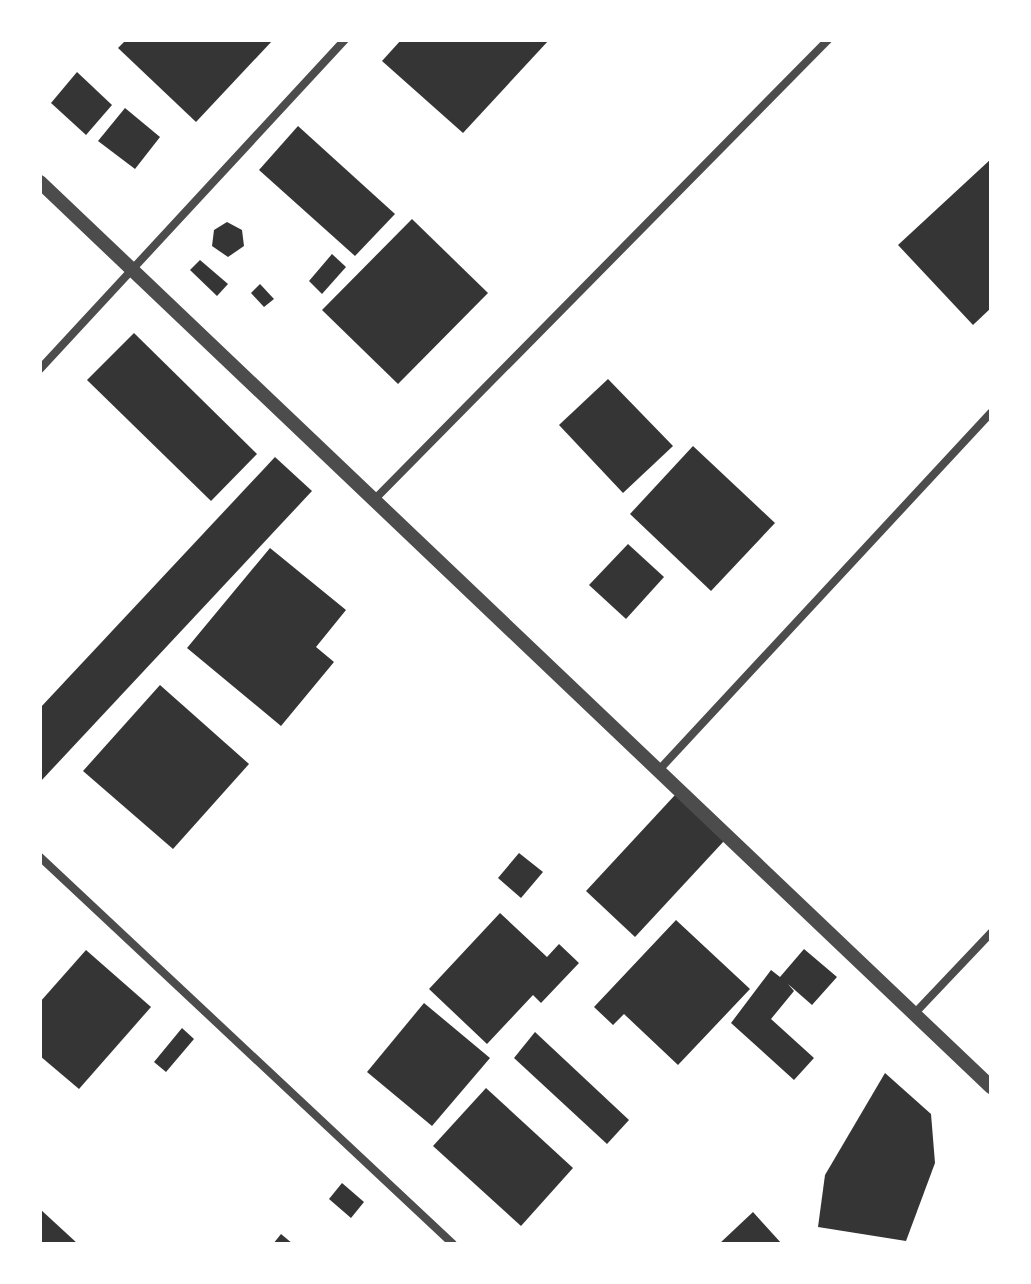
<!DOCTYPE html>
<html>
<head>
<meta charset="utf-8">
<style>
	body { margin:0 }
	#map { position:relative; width:1031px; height:1284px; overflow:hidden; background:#fff; font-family:Figtree,sans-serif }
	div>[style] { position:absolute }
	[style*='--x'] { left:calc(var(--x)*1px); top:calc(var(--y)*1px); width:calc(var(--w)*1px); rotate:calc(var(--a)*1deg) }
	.building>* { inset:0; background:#353535 }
	.minor>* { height:8px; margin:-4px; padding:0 4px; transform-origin:4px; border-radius:4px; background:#4c4c4c }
	.tertiary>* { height:14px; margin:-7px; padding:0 7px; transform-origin:7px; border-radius:7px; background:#4c4c4c }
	span { translate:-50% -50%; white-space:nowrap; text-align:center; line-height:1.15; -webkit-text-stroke:7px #fff; paint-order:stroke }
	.frame { position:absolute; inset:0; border:42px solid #fff; pointer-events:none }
</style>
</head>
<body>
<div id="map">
	<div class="building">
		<i style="clip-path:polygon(126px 40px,273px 40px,196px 122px,118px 48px)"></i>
		<i style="clip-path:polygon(401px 40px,549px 40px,463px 133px,382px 61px)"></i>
		<i style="clip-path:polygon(77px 72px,112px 105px,86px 135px,51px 103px)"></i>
		<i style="clip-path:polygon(125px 108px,160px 137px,135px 169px,98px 141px)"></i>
		<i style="clip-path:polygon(298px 126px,395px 214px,355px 256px,259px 170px)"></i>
		<i style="clip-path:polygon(991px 159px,991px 308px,973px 325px,898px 245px)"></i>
		<i style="clip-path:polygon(412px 219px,488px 293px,398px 384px,322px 310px)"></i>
		<i style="clip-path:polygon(227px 222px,242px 230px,244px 246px,228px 257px,212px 246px,214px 230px)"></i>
		<i style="clip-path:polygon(332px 254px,346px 267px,322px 294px,309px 281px)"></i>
		<i style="clip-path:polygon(200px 260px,228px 284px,217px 296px,190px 270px)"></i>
		<i style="clip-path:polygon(260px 284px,274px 299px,264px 307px,251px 293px)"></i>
		<i style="clip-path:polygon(134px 333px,257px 454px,211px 501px,87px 380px)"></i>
		<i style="clip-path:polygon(608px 379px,673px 446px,623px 493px,559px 425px)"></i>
		<i style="clip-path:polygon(693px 446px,775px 523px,711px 591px,630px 514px)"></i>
		<i style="clip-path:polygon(275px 457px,312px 491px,40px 782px,40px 708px)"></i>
		<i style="clip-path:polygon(628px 544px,664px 577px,626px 619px,589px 585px)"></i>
		<i style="clip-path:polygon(270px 548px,346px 610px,316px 647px,334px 662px,281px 726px,187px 648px)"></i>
		<i style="clip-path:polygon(160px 685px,249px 764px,173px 849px,83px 771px)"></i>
		<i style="clip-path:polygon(675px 795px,724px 841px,635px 937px,586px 891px)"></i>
		<i style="clip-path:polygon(519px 853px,543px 872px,521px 898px,498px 878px)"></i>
		<i style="clip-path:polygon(500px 913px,547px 957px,559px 944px,579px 963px,541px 1003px,533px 995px,487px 1044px,429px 989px)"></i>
		<i style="clip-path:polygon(676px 920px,750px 989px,678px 1065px,624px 1014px,613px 1025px,594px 1007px)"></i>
		<i style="clip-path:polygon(804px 949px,837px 977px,812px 1005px,788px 984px,794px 991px,771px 1019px,814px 1058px,794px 1080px,731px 1023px,771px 970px,780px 977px)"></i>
		<i style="clip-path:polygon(86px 950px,151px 1007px,79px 1089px,40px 1056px,40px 1002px)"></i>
		<i style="clip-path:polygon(424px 1003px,490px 1058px,432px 1126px,367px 1072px)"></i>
		<i style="clip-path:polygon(182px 1028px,194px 1039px,166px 1072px,154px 1062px)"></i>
		<i style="clip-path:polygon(535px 1032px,629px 1120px,607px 1144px,514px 1058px)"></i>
		<i style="clip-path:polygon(885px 1073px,931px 1114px,935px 1163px,906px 1241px,818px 1227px,825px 1175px)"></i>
		<i style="clip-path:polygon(486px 1088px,573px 1168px,521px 1226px,433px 1146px)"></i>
		<i style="clip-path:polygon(342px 1183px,364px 1202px,351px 1218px,329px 1199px)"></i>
		<i style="clip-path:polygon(40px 1209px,78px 1244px,40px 1244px)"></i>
		<i style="clip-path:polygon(753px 1212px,782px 1244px,719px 1244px)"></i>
		<i style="clip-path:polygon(281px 1234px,293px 1244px,273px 1244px)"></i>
	</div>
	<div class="minor">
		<i style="--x:40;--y:369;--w:449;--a:-47.2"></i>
		<i style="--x:373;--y:501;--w:648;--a:-45.38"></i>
		<i style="--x:658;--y:771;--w:489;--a:-47.1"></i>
		<i style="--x:40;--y:857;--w:566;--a:43.14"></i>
		<i style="--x:914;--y:1014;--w:112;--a:-46.5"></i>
	</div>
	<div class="tertiary">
		<i style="--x:40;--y:182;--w:1313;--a:43.58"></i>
	</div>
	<div class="frame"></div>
</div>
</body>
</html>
